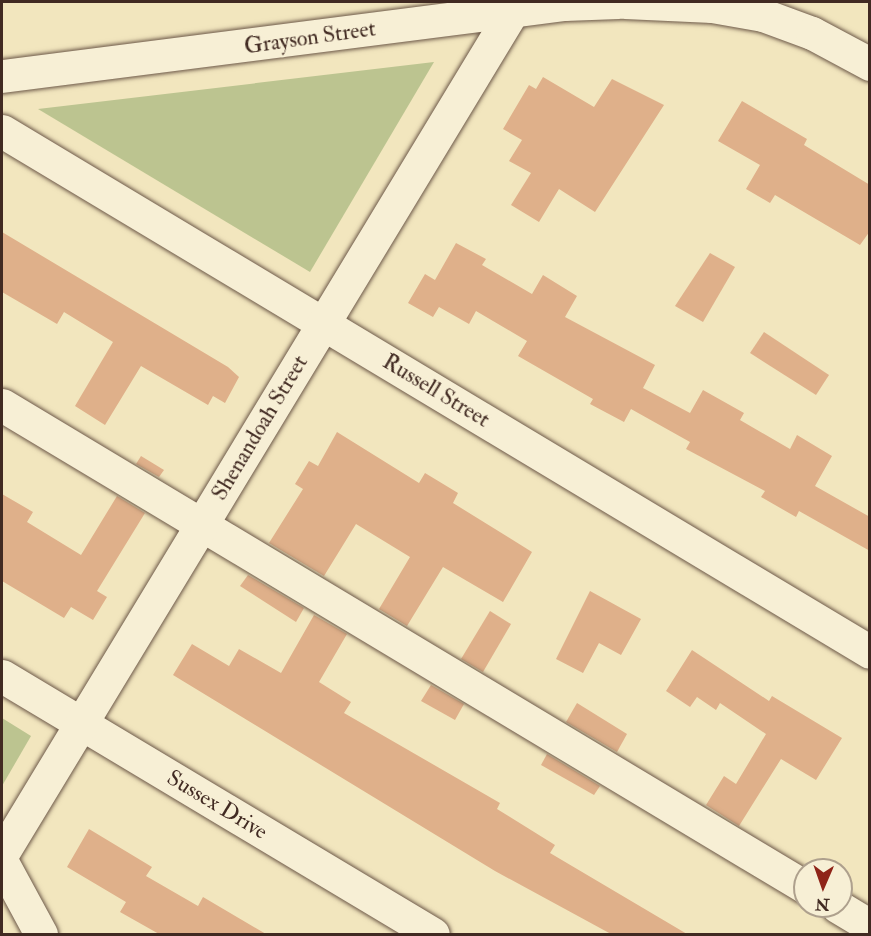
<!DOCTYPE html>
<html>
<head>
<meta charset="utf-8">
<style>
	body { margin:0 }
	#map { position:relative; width:871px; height:936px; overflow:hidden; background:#f2e6be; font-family:"IM FELL Double Pica",serif }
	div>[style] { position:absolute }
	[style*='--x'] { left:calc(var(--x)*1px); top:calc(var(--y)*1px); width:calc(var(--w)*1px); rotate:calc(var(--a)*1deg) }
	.green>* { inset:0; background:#bcc490 }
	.building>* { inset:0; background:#dfb08a }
	.roads { filter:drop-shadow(0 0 2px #6d5949) drop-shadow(0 0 2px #6d5949) }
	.minor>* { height:33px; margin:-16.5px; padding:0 16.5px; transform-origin:16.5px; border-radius:16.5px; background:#f7efd5 }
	span { translate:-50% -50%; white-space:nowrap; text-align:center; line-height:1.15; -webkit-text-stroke:4.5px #f7efd5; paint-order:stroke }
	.street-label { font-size:22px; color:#412a22 }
	.frame { position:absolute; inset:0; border:3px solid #412a22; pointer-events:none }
	.north { position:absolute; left:793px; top:858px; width:60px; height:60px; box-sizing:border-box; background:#f7efd5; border:2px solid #aea08d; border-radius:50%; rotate:182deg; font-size:16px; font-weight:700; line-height:24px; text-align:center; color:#412a22 }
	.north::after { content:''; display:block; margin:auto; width:21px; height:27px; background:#8f2418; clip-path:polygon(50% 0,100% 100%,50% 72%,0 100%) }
</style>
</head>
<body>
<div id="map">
	<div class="green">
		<i style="clip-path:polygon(434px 62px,310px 272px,38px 109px)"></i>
		<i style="clip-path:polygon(2px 718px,31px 736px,2px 786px)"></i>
	</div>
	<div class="building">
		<i style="clip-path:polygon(543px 77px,594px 107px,612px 79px,664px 105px,595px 212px,559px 189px,539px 222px,511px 205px,531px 173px,509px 161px,522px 140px,503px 129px,529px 85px,536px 89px)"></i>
		<i style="clip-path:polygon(742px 101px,807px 139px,804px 145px,870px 185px,870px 231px,860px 245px,775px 195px,770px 203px,746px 189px,760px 165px,718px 141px)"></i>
		<i style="clip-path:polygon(2px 232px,228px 367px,239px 377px,225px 403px,213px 396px,208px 405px,141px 366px,105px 425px,75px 406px,113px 342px,64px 312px,57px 324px,2px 292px)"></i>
		<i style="clip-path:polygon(456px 243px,486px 259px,482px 265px,532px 294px,543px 275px,577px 296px,565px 317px,655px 365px,643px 388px,690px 413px,703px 390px,744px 413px,740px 420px,790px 449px,797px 435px,832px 456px,815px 486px,870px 517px,870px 551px,799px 511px,796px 517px,761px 497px,765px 491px,686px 449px,690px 442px,631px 409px,624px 422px,590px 404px,593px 399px,518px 356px,527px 341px,476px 311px,469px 324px,439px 307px,433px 317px,408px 303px,425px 274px,435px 280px)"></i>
		<i style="clip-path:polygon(710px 253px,735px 267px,703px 322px,675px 306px)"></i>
		<i style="clip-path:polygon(764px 332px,829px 375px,816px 395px,750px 353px)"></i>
		<i style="clip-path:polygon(337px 432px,419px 483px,425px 473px,458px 493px,453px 503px,532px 552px,503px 602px,443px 567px,407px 626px,379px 609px,410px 557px,356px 524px,324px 576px,269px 543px,303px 489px,295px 484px,309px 461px,318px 466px)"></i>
		<i style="clip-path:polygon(141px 456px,164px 470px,159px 477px,136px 464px)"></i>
		<i style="clip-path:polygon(2px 494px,33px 512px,27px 522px,81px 555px,117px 496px,145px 513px,97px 591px,107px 597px,93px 620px,71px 607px,64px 618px,2px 581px)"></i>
		<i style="clip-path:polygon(248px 575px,304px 608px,296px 622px,240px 586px)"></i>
		<i style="clip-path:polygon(590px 591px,641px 619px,621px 655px,599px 643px,583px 673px,556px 659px)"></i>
		<i style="clip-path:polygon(490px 611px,511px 624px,483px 672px,461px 659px)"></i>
		<i style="clip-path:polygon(314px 615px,347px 634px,319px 682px,351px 702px,344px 713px,500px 803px,497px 809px,555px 845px,550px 853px,687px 934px,611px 934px,495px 871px,173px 675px,192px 644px,229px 666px,239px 649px,281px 673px)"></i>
		<i style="clip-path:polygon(692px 650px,769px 701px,772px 696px,842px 738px,816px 780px,781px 759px,739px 826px,706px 805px,724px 776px,736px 784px,766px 734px,720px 703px,716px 710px,697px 697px,690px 707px,666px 691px)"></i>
		<i style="clip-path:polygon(431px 685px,464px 704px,455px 720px,421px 701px)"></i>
		<i style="clip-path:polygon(577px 703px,627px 734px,617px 752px,566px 722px)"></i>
		<i style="clip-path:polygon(547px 754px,600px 786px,594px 795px,541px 765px)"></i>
		<i style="clip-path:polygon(89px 829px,152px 867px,146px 876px,198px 906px,203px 897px,266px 934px,159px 934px,120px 912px,126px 902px,67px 867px)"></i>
	</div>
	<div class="roads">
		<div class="minor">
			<i style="--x:625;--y:2;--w:87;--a:2.6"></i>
			<i style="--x:712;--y:6;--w:52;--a:10"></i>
			<i style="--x:763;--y:15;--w:52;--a:20.2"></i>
			<i style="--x:812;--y:33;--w:66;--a:28.1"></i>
			<i style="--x:2;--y:76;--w:567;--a:-7.3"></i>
			<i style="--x:564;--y:4;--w:54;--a:-2.1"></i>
			<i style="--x:2;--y:131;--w:1012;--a:30.97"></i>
			<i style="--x:2;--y:405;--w:937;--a:30.97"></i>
			<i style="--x:2;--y:676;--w:502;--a:30.91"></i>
			<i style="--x:2;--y:854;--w:996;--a:-58.8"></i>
			<i style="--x:2;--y:862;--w:82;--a:61.6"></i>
			<i style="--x:837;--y:906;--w:39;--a:31"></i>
		</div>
	</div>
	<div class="street-label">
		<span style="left:310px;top:38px;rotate:-8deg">Grayson Street</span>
		<span style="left:436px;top:391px;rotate:31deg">Russell Street</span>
		<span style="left:260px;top:428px;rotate:-59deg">Shenandoah Street</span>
		<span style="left:217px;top:805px;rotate:31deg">Sussex Drive</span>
	</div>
	<div class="frame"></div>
	<div class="north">N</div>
</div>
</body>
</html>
